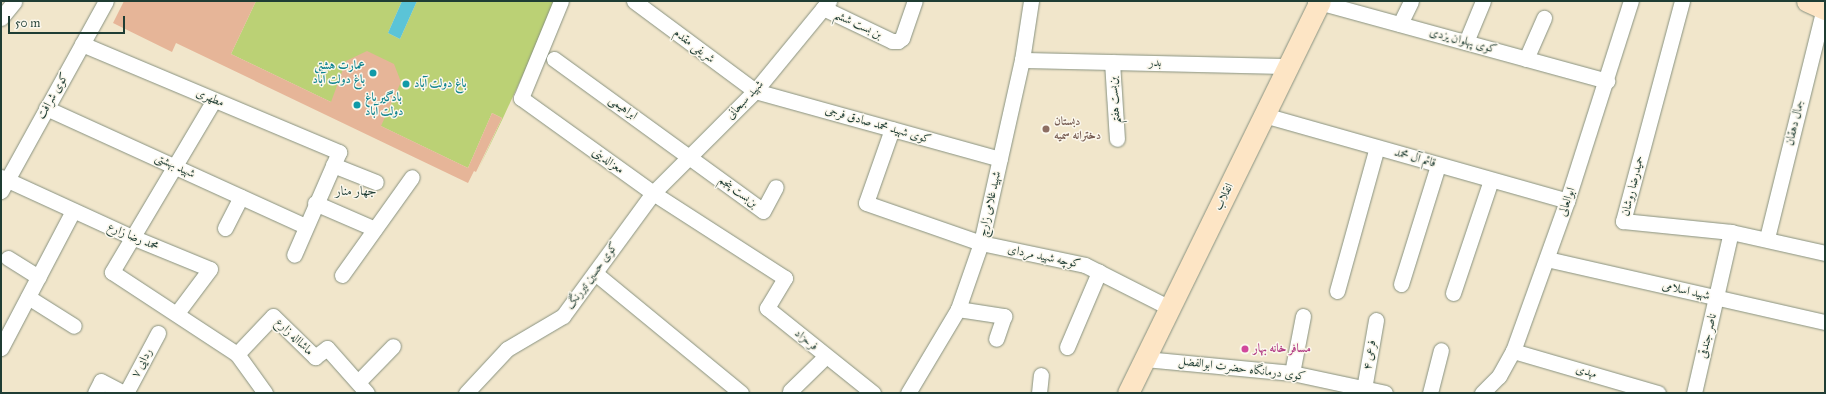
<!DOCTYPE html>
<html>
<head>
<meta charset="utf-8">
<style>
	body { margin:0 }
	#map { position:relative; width:1826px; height:394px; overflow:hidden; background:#f1e6cb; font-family:"IM FELL Great Primer",Amiri,serif }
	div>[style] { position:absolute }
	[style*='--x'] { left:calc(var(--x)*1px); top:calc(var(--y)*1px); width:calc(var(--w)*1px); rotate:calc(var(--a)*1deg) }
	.green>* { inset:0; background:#bbd175 }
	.water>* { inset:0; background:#5bc4d7 }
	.building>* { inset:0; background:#e6b598 }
	.roads { filter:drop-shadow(0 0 1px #889280) drop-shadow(0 0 1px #889280) }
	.street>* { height:15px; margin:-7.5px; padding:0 7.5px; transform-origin:7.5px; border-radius:7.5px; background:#fff }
	.secondary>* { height:21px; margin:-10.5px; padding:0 10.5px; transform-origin:10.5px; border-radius:10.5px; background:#fde5c5 }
	.dots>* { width:11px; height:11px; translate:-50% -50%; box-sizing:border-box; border:2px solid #fbf7ec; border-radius:50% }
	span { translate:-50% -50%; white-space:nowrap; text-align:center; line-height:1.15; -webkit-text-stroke:3px #fbf7ec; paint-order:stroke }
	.street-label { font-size:12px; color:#1f3d34 }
	.culture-label { font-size:12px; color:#0d838f; font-weight:700 }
	.right { translate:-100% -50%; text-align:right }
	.left { translate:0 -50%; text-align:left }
	.education-label { font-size:12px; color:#785e54; font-weight:700 }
	.hotel-label { font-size:12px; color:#b23c85; font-weight:700 }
	.neighbourhood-label { font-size:13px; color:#1f3d34 }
	.frame { position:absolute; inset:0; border:2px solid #1f3d34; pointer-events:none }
	.scale { position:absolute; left:8px; top:16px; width:117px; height:18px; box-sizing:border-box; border:2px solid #1f3d34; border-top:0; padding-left:5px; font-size:12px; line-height:14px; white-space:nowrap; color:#1f3d34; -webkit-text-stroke:3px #fbf7ec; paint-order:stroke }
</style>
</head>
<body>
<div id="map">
	<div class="green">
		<i style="clip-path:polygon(256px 1px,402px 1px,388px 33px,400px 39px,417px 1px,557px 1px,503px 118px,477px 172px,474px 171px,468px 183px,176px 43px,172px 52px,176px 43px,468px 183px,474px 171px,477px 172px,502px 118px,492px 113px,468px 168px,231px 54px)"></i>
	</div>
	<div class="water">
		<i style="clip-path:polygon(402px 1px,417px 1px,400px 39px,388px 33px)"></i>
	</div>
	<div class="building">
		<i style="clip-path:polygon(124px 1px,256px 1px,231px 54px,331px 102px,346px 61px,367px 51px,394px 64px,401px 82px,381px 126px,468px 168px,492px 113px,502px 118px,476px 172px,474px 171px,468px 183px,176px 43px,172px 52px,113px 23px)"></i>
	</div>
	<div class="roads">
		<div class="street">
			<i style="--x:561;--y:1;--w:105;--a:112.4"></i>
			<i style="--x:521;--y:98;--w:163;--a:35.7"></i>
			<i style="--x:653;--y:193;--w:157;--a:32.8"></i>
			<i style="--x:785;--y:278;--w:35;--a:121"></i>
			<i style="--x:767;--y:308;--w:136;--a:38.7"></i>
			<i style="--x:634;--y:1;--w:151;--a:36.6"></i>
			<i style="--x:755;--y:91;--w:254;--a:15.5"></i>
			<i style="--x:1315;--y:1;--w:303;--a:15.3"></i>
			<i style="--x:1682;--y:1;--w:228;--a:105"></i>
			<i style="--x:1623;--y:221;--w:109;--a:5.8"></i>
			<i style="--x:1731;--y:232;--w:96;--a:12.6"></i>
			<i style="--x:823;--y:8;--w:76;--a:25.6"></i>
			<i style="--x:892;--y:41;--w:6;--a:0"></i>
			<i style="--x:898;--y:41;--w:5;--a:-37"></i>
			<i style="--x:902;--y:38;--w:39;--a:-71"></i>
			<i style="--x:1;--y:18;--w:21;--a:-51"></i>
			<i style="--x:1400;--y:24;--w:25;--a:-64"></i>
			<i style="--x:1466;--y:42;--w:44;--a:-67.5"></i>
			<i style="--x:82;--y:44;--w:279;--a:22.8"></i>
			<i style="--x:339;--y:152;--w:112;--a:113.6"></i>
			<i style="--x:554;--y:59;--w:258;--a:36"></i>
			<i style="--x:763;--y:211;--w:27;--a:-62"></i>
			<i style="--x:1526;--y:59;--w:45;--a:-66.3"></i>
			<i style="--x:1022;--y:60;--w:265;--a:1.3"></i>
			<i style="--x:1112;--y:62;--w:77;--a:86.3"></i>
			<i style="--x:214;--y:100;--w:200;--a:120.7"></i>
			<i style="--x:112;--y:272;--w:149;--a:33.3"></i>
			<i style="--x:237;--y:354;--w:48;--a:54.3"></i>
			<i style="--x:46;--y:108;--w:285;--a:24.5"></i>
			<i style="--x:1264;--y:115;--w:315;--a:15.8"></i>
			<i style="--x:892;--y:129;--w:78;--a:109.4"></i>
			<i style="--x:866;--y:203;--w:122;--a:19.2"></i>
			<i style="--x:981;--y:243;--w:106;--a:11.9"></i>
			<i style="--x:1085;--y:265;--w:95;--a:26.8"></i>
			<i style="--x:333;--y:165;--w:46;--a:21.6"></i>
			<i style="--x:1;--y:177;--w:144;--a:24.6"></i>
			<i style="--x:132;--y:237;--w:84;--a:22.3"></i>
			<i style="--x:210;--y:269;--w:55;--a:126.9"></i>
			<i style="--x:1;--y:191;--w:217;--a:-61.1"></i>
			<i style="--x:315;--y:203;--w:65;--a:23.4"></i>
			<i style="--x:225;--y:228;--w:35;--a:-63"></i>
			<i style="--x:1767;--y:238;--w:237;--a:-76.1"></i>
			<i style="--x:8;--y:258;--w:36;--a:32"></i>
			<i style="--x:1547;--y:259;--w:285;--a:12.8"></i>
			<i style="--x:595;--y:273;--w:189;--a:39.4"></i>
			<i style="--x:342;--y:275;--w:120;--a:-54.5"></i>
			<i style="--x:1401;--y:284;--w:125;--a:-72.7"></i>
			<i style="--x:1337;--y:291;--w:149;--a:-74.5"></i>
			<i style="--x:1453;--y:293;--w:119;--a:-71.4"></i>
			<i style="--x:28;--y:297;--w:54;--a:32.2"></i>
			<i style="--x:958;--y:309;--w:47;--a:8.7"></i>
			<i style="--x:1004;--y:316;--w:24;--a:109"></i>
			<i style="--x:1067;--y:347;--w:82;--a:-66.9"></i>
			<i style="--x:1;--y:348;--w:155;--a:-62.3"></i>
			<i style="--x:1513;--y:351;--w:151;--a:16.2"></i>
			<i style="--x:237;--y:354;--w:52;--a:-46.5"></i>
			<i style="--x:273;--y:316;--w:59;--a:44.3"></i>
			<i style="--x:315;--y:357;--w:15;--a:-37"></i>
			<i style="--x:327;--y:348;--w:60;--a:48.4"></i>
			<i style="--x:1145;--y:359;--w:148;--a:5.4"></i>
			<i style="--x:1292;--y:373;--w:95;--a:12.1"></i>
			<i style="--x:1292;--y:373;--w:58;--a:-79.1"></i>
			<i style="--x:358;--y:382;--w:50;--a:-45.8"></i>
			<i style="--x:1364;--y:389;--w:70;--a:-80.1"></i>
			<i style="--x:790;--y:391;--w:50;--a:-44.2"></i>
			<i style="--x:95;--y:393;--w:13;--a:-63"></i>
			<i style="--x:101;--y:381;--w:26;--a:28"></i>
			<i style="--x:126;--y:393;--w:68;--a:-61.9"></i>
			<i style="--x:466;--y:393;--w:60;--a:-47"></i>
			<i style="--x:507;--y:349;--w:65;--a:-30.5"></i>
			<i style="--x:563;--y:316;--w:152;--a:-53.8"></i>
			<i style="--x:653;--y:193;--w:144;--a:-45"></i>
			<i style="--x:755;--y:91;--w:117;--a:-50.6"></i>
			<i style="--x:908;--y:393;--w:98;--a:-59.2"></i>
			<i style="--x:958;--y:309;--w:70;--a:-70.8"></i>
			<i style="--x:981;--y:243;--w:188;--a:-77.4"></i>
			<i style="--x:1022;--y:60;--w:60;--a:-81.3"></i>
			<i style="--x:1039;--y:393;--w:18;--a:-84"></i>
			<i style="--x:1430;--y:393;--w:44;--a:-75.7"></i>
			<i style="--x:1482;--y:393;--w:24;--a:-45"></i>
			<i style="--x:1499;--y:376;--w:29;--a:-61"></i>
			<i style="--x:1513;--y:351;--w:159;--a:-70.2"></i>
			<i style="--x:1567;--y:201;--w:210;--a:-72.3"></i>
			<i style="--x:1694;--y:393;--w:165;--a:-77.1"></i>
		</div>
		<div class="secondary">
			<i style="--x:1807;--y:1;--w:20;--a:24"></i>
			<i style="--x:1128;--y:393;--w:436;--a:-63.9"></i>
		</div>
	</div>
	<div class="dots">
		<i style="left:373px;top:73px;background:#0f9aa8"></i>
		<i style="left:406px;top:84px;background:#0f9aa8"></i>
		<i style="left:357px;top:105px;background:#0f9aa8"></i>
		<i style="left:1046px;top:129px;background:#8d6e63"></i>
		<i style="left:1245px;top:349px;background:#d1479c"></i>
	</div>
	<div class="street-label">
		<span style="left:858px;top:25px;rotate:25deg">بن بست ششم</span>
		<span style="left:1463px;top:41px;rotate:15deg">کوی پهلوان یزدی</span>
		<span style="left:694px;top:46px;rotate:37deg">شریفی مقدم</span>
		<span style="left:1155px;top:63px;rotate:1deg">بدر</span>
		<span style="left:53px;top:96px;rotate:-60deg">کوی شرافت</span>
		<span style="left:210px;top:98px;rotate:23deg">مطهری</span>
		<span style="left:745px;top:100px;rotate:-47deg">شهید سبحانی</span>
		<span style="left:1115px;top:100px;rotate:-94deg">بن‌بست هفتم</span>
		<span style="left:623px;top:108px;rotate:36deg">ابراهیمی</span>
		<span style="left:1795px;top:123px;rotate:-76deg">جمال دهقان</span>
		<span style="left:878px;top:125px;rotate:16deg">کوی شهید محمد صادق فرجی</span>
		<span style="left:1415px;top:158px;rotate:16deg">قائم آل محمد</span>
		<span style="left:608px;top:161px;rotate:36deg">معزالدینی</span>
		<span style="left:175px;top:166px;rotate:25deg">شهید بهشتی</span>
		<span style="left:1633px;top:186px;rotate:-76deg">حمیدرضا روشان</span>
		<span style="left:738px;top:192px;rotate:37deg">بن‌بست پنجم</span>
		<span style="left:1224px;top:197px;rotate:-64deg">انقلاب</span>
		<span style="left:1567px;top:202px;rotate:-71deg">ابوالعالی</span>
		<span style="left:990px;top:204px;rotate:-77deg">شهید غلامی زارچ</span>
		<span style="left:133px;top:237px;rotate:23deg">محمد رضا زارع</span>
		<span style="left:1044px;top:257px;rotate:12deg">کوچه شهید مردای</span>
		<span style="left:592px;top:276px;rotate:-54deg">کوی حسین تیررنگ</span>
		<span style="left:1686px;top:291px;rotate:13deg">شهید اسلامی</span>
		<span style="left:1708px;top:336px;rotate:-77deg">ناصر جندقی</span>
		<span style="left:294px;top:337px;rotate:44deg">ماشااله زارع</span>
		<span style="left:806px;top:340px;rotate:39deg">فرحزاد</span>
		<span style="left:1370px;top:355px;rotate:-80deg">فرعی ۴</span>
		<span style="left:142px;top:363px;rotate:-62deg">ردایی ۷</span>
		<span style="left:1242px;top:369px;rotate:7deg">کوی درمانگاه حضرت ابوالفضل</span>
		<span style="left:1586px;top:372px;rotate:16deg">مهدی</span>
	</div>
	<div class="culture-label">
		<span class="right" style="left:365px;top:73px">عمارت هشتی<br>باغ دولت آباد</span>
		<span class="left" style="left:414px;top:84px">باغ دولت آباد</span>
		<span class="left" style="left:365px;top:105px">بادگیر باغ<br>دولت آباد</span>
	</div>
	<div class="education-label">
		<span class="left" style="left:1054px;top:129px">دبستان<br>دخترانه سمیه</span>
	</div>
	<div class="hotel-label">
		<span class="left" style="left:1253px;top:349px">مسافر خانه بهار</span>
	</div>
	<div class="neighbourhood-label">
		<span style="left:356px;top:191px">جهار منار</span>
	</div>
	<div class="frame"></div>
	<div class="scale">50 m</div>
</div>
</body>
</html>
